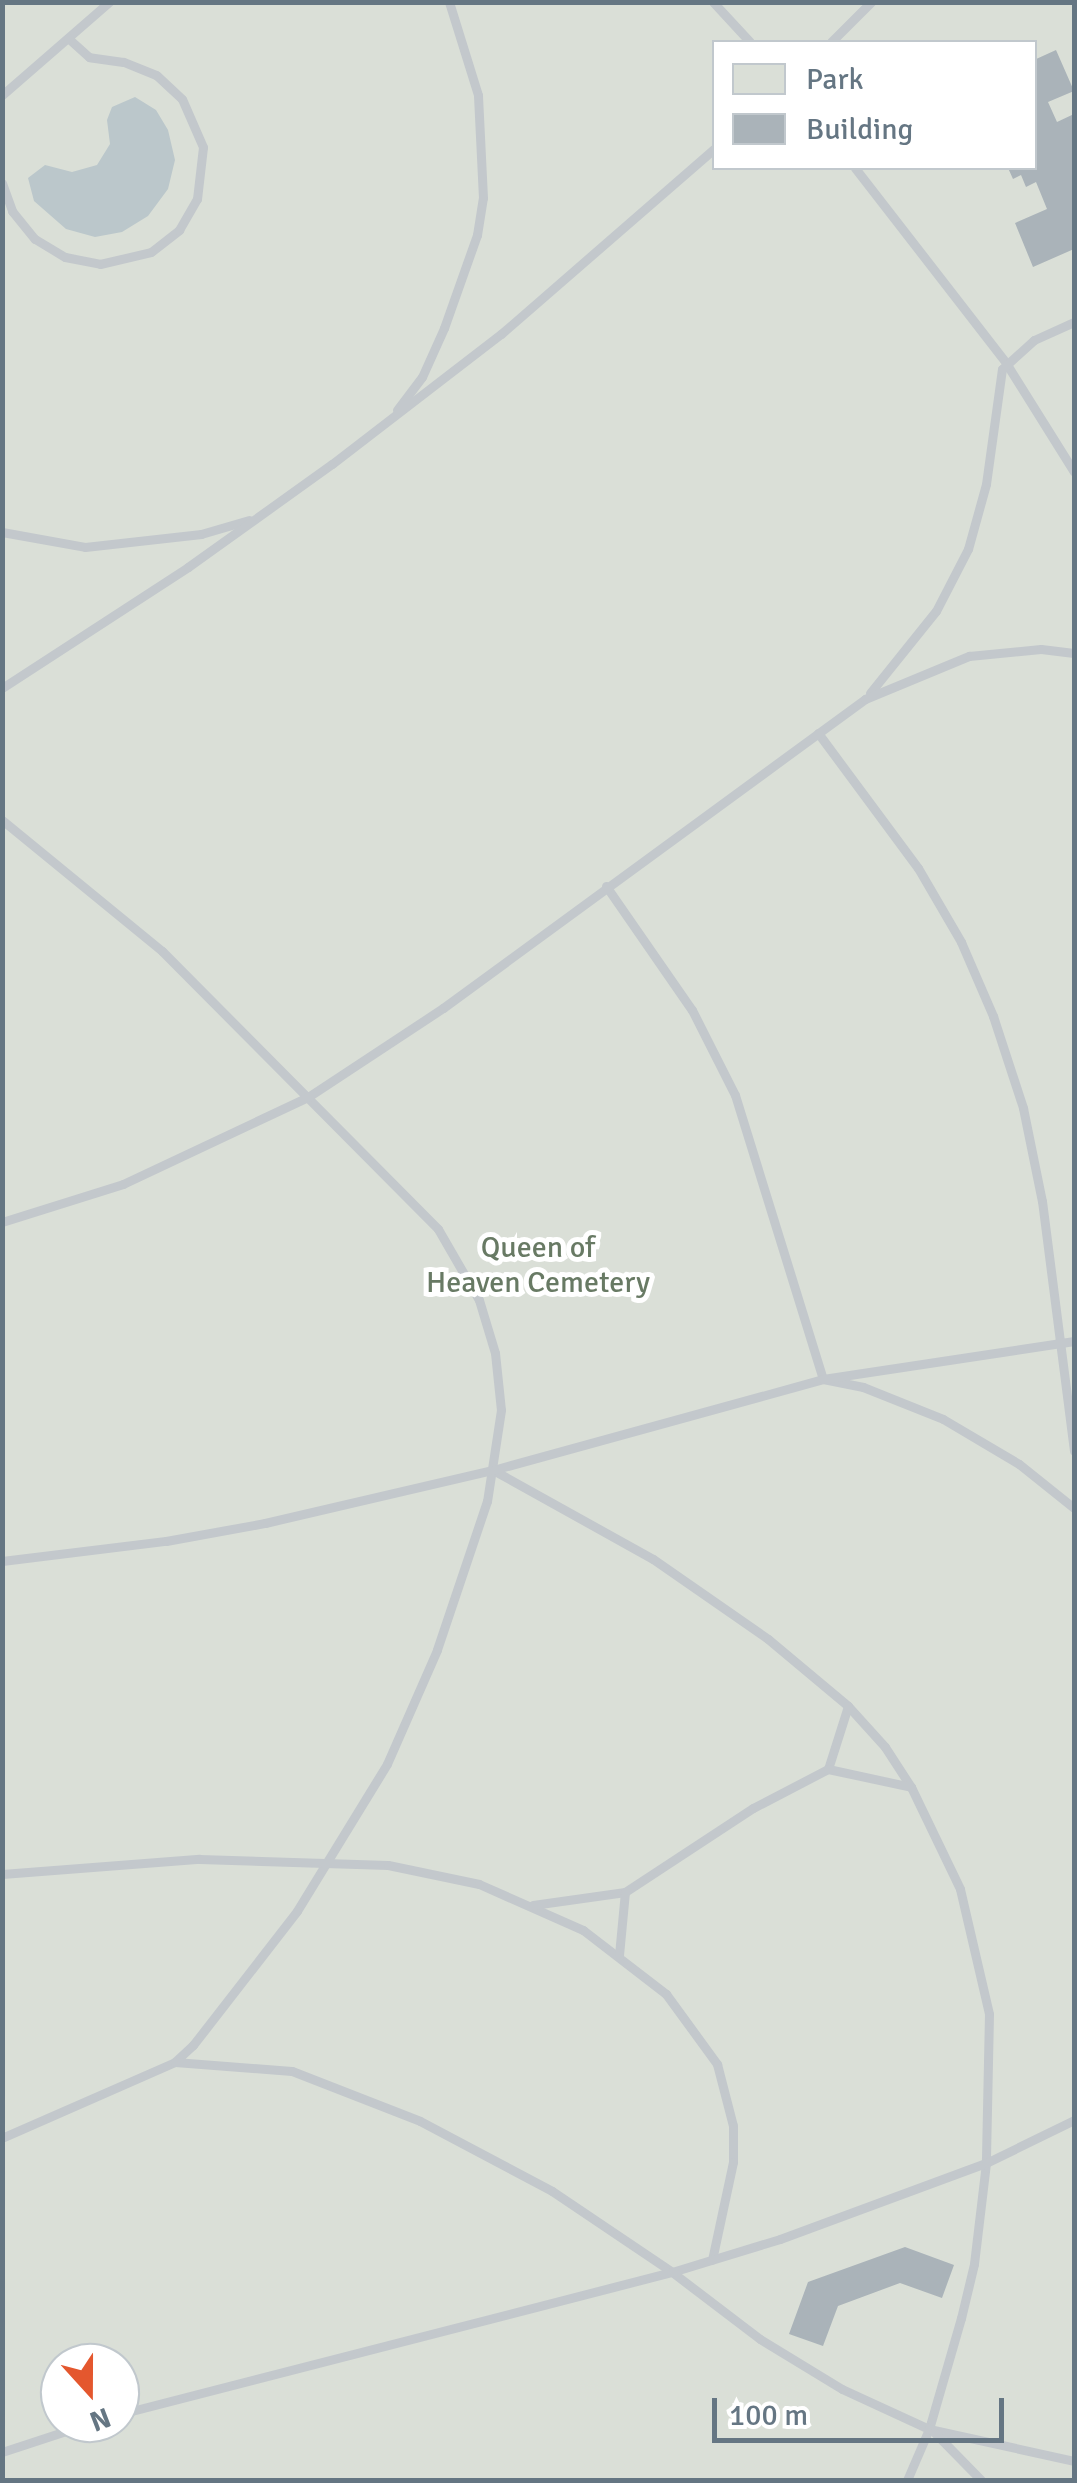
<!DOCTYPE html>
<html>
<head>
<meta charset="utf-8">
<style>
	body { margin:0 }
	#map { position:relative; width:1077px; height:2483px; overflow:hidden; background:#fafaf8; font-family:Signika,sans-serif }
	div>[style] { position:absolute }
	[style*='--x'] { left:calc(var(--x)*1px); top:calc(var(--y)*1px); width:calc(var(--w)*1px); rotate:calc(var(--a)*1deg) }
	.green>* { inset:0; background:#dadfd7 }
	.water>* { inset:0; background:#bbc7cb }
	.building>* { inset:0; background:#aab3b9 }
	.service>* { height:9px; margin:-4.5px; padding:0 4.5px; transform-origin:4.5px; border-radius:4.5px; background:#c3c8cc }
	span { translate:-50% -50%; white-space:nowrap; text-align:center; line-height:1.15; -webkit-text-stroke:10px #fff; paint-order:stroke }
	.park-label { font-size:30px; color:#687a64 }
	.frame { position:absolute; inset:0; border:5px solid #657683; pointer-events:none }
	.legend { position:absolute; left:712px; top:40px; width:325px; height:130px; box-sizing:border-box; background:#fff; border:2px solid #c1c8cd; margin:0; padding:12px 18px; list-style:none; font-size:30px; color:#657683 }
	.legend li { display:flex; align-items:center; gap:20px; height:50px }
	.legend b { width:50px; border:2px solid #c1c8cd }
	.north { position:absolute; left:40px; top:2343px; width:100px; height:100px; box-sizing:border-box; background:#fff; border:2px solid #c1c8cd; border-radius:50%; rotate:159deg; font-size:28px; font-weight:700; line-height:40px; text-align:center; color:#657683 }
	.north::after { content:''; display:block; margin:auto; width:35px; height:45px; background:#e4572e; clip-path:polygon(50% 0,100% 100%,50% 72%,0 100%) }
	.scale { position:absolute; left:712px; top:2398px; width:292px; height:45px; box-sizing:border-box; border:5px solid #657683; border-top:0; padding-left:12px; font-size:30px; line-height:35px; white-space:nowrap; color:#657683; -webkit-text-stroke:8px #fff; paint-order:stroke }
</style>
</head>
<body>
<div id="map">
	<div class="green">
		<i style="clip-path:polygon(evenodd,3px 3px,1074px 3px,1074px 2480px,3px 2480px,3px 3px,714px 42px,1034px 42px,1034px 168px,714px 168px,714px 42px,3px 3px,60px 2363px,120px 2363px,120px 2423px,60px 2423px,60px 2363px)"></i>
	</div>
	<div class="water">
		<i style="clip-path:polygon(135px 97px,156px 110px,168px 130px,175px 160px,168px 189px,148px 216px,122px 232px,95px 237px,66px 229px,34px 201px,28px 178px,45px 165px,72px 172px,97px 165px,110px 144px,107px 120px,112px 107px)"></i>
	</div>
	<div class="building">
		<i style="clip-path:polygon(1056px 50px,1074px 91px,1048px 102px,1057px 122px,1074px 114px,1074px 249px,1033px 267px,1015px 223px,1047px 209px,1036px 182px,1026px 187px,1021px 175px,1013px 179px,1008px 168px,1034px 168px,1034px 60px)"></i>
		<i style="clip-path:polygon(905px 2247px,954px 2265px,942px 2298px,900px 2283px,838px 2306px,823px 2346px,789px 2334px,808px 2282px)"></i>
	</div>
	<div class="service">
		<i style="--x:713;--y:2;--w:54;--a:47.2"></i>
		<i style="--x:831;--y:42;--w:57;--a:-45"></i>
		<i style="--x:2;--y:95;--w:142;--a:-41"></i>
		<i style="--x:855;--y:168;--w:247;--a:52.2"></i>
		<i style="--x:1006;--y:363;--w:128;--a:58"></i>
		<i style="--x:2;--y:183;--w:30;--a:70"></i>
		<i style="--x:12;--y:211;--w:36;--a:51"></i>
		<i style="--x:35;--y:239;--w:35;--a:31"></i>
		<i style="--x:65;--y:257;--w:36;--a:11"></i>
		<i style="--x:100;--y:264;--w:52;--a:-13.2"></i>
		<i style="--x:151;--y:252;--w:36;--a:-38"></i>
		<i style="--x:179;--y:230;--w:36;--a:-60"></i>
		<i style="--x:197;--y:199;--w:52;--a:-83.4"></i>
		<i style="--x:203;--y:147;--w:52;--a:-113.6"></i>
		<i style="--x:182;--y:99;--w:35;--a:-137"></i>
		<i style="--x:156;--y:75;--w:35;--a:-158"></i>
		<i style="--x:123;--y:62;--w:34;--a:-172"></i>
		<i style="--x:89;--y:57;--w:28;--a:-138"></i>
		<i style="--x:397;--y:410;--w:41;--a:-52.9"></i>
		<i style="--x:422;--y:377;--w:54;--a:-65.8"></i>
		<i style="--x:444;--y:328;--w:99;--a:-70.5"></i>
		<i style="--x:477;--y:235;--w:37;--a:-81"></i>
		<i style="--x:483;--y:198;--w:103;--a:-92.8"></i>
		<i style="--x:478;--y:95;--w:97;--a:-107.3"></i>
		<i style="--x:2;--y:532;--w:84;--a:10.2"></i>
		<i style="--x:85;--y:547;--w:117;--a:-6.4"></i>
		<i style="--x:201;--y:534;--w:50;--a:-16.3"></i>
		<i style="--x:2;--y:688;--w:222;--a:-33"></i>
		<i style="--x:188;--y:567;--w:177;--a:-35.6"></i>
		<i style="--x:332;--y:464;--w:213;--a:-37.6"></i>
		<i style="--x:501;--y:334;--w:282;--a:-41"></i>
		<i style="--x:870;--y:693;--w:105;--a:-51.2"></i>
		<i style="--x:936;--y:611;--w:70;--a:-62.7"></i>
		<i style="--x:968;--y:549;--w:67;--a:-74.5"></i>
		<i style="--x:986;--y:484;--w:116;--a:-82.1"></i>
		<i style="--x:1002;--y:369;--w:43;--a:-42.2"></i>
		<i style="--x:1034;--y:340;--w:44;--a:-24.2"></i>
		<i style="--x:818;--y:733;--w:168;--a:53.5"></i>
		<i style="--x:918;--y:868;--w:86;--a:59.8"></i>
		<i style="--x:961;--y:942;--w:81;--a:66.6"></i>
		<i style="--x:993;--y:1016;--w:97;--a:71.9"></i>
		<i style="--x:1023;--y:1108;--w:95;--a:78.5"></i>
		<i style="--x:1042;--y:1201;--w:252;--a:82.7"></i>
		<i style="--x:2;--y:820;--w:207;--a:39.3"></i>
		<i style="--x:162;--y:951;--w:392;--a:45.2"></i>
		<i style="--x:438;--y:1229;--w:82;--a:60"></i>
		<i style="--x:479;--y:1300;--w:55;--a:73.2"></i>
		<i style="--x:495;--y:1353;--w:57;--a:84"></i>
		<i style="--x:501;--y:1410;--w:92;--a:98.7"></i>
		<i style="--x:487;--y:1501;--w:157;--a:108.6"></i>
		<i style="--x:437;--y:1650;--w:124;--a:113.7"></i>
		<i style="--x:387;--y:1764;--w:172;--a:121.5"></i>
		<i style="--x:297;--y:1911;--w:170;--a:127.8"></i>
		<i style="--x:193;--y:2045;--w:25;--a:137"></i>
		<i style="--x:175;--y:2062;--w:189;--a:156.3"></i>
		<i style="--x:606;--y:886;--w:151;--a:55.3"></i>
		<i style="--x:692;--y:1010;--w:95;--a:63.2"></i>
		<i style="--x:735;--y:1095;--w:297;--a:72.8"></i>
		<i style="--x:823;--y:1379;--w:41;--a:11.3"></i>
		<i style="--x:863;--y:1387;--w:86;--a:21.8"></i>
		<i style="--x:943;--y:1419;--w:88;--a:30.6"></i>
		<i style="--x:1019;--y:1464;--w:70;--a:38.7"></i>
		<i style="--x:2;--y:1222;--w:127;--a:-17.4"></i>
		<i style="--x:123;--y:1184;--w:204;--a:-25.2"></i>
		<i style="--x:308;--y:1097;--w:162;--a:-33.4"></i>
		<i style="--x:443;--y:1008;--w:523;--a:-36.21"></i>
		<i style="--x:865;--y:699;--w:113;--a:-22.5"></i>
		<i style="--x:969;--y:656;--w:72;--a:-5.6"></i>
		<i style="--x:1041;--y:649;--w:33;--a:7"></i>
		<i style="--x:493;--y:1470;--w:183;--a:29.1"></i>
		<i style="--x:653;--y:1559;--w:140;--a:34.8"></i>
		<i style="--x:768;--y:1639;--w:104;--a:39.9"></i>
		<i style="--x:848;--y:1706;--w:55;--a:47.9"></i>
		<i style="--x:885;--y:1747;--w:48;--a:57"></i>
		<i style="--x:911;--y:1787;--w:113;--a:64.3"></i>
		<i style="--x:960;--y:1889;--w:128;--a:76.9"></i>
		<i style="--x:989;--y:2014;--w:149;--a:91.2"></i>
		<i style="--x:986;--y:2163;--w:102;--a:96.8"></i>
		<i style="--x:974;--y:2264;--w:56;--a:103.5"></i>
		<i style="--x:961;--y:2318;--w:116;--a:106.1"></i>
		<i style="--x:929;--y:2429;--w:56;--a:113.3"></i>
		<i style="--x:2;--y:1561;--w:165;--a:-7"></i>
		<i style="--x:166;--y:1541;--w:101;--a:-10.3"></i>
		<i style="--x:265;--y:1523;--w:234;--a:-13.1"></i>
		<i style="--x:493;--y:1470;--w:342;--a:-15.4"></i>
		<i style="--x:823;--y:1379;--w:254;--a:-8.6"></i>
		<i style="--x:828;--y:1769;--w:66;--a:-72.4"></i>
		<i style="--x:2;--y:1874;--w:198;--a:-4.4"></i>
		<i style="--x:199;--y:1859;--w:189;--a:1.8"></i>
		<i style="--x:388;--y:1865;--w:93;--a:11.8"></i>
		<i style="--x:479;--y:1884;--w:114;--a:23.9"></i>
		<i style="--x:583;--y:1930;--w:105;--a:37.6"></i>
		<i style="--x:666;--y:1994;--w:87;--a:53.9"></i>
		<i style="--x:717;--y:2064;--w:64;--a:75.5"></i>
		<i style="--x:733;--y:2126;--w:36;--a:90"></i>
		<i style="--x:733;--y:2162;--w:100;--a:102.1"></i>
		<i style="--x:533;--y:1905;--w:93;--a:-8"></i>
		<i style="--x:619;--y:1955;--w:63;--a:-84.6"></i>
		<i style="--x:625;--y:1892;--w:153;--a:-33.3"></i>
		<i style="--x:753;--y:1808;--w:85;--a:-27.5"></i>
		<i style="--x:828;--y:1769;--w:85;--a:12.2"></i>
		<i style="--x:175;--y:2062;--w:117;--a:4.4"></i>
		<i style="--x:292;--y:2071;--w:137;--a:21.3"></i>
		<i style="--x:420;--y:2121;--w:149;--a:27.9"></i>
		<i style="--x:552;--y:2191;--w:145;--a:34"></i>
		<i style="--x:672;--y:2272;--w:111;--a:37.3"></i>
		<i style="--x:760;--y:2339;--w:96;--a:31.4"></i>
		<i style="--x:842;--y:2389;--w:96;--a:24.7"></i>
		<i style="--x:929;--y:2429;--w:148;--a:12.4"></i>
		<i style="--x:120;--y:2414;--w:570;--a:-14.43"></i>
		<i style="--x:672;--y:2272;--w:113;--a:-17"></i>
		<i style="--x:780;--y:2239;--w:220;--a:-20.3"></i>
		<i style="--x:986;--y:2163;--w:98;--a:-26"></i>
		<i style="--x:934;--y:2432;--w:67;--a:45.6"></i>
		<i style="--x:2;--y:2452;--w:93;--a:-18.2"></i>
	</div>
	<div class="park-label">
		<span style="left:538px;top:1265px">Queen of<br>Heaven Cemetery</span>
	</div>
	<div class="frame"></div>
	<ul class="legend">
	<li><b style="height:28px;background:#dadfd7"></b>Park</li>
	<li><b style="height:28px;background:#aab3b9"></b>Building</li>
	</ul>
	<div class="north">N</div>
	<div class="scale">100 m</div>
</div>
</body>
</html>
